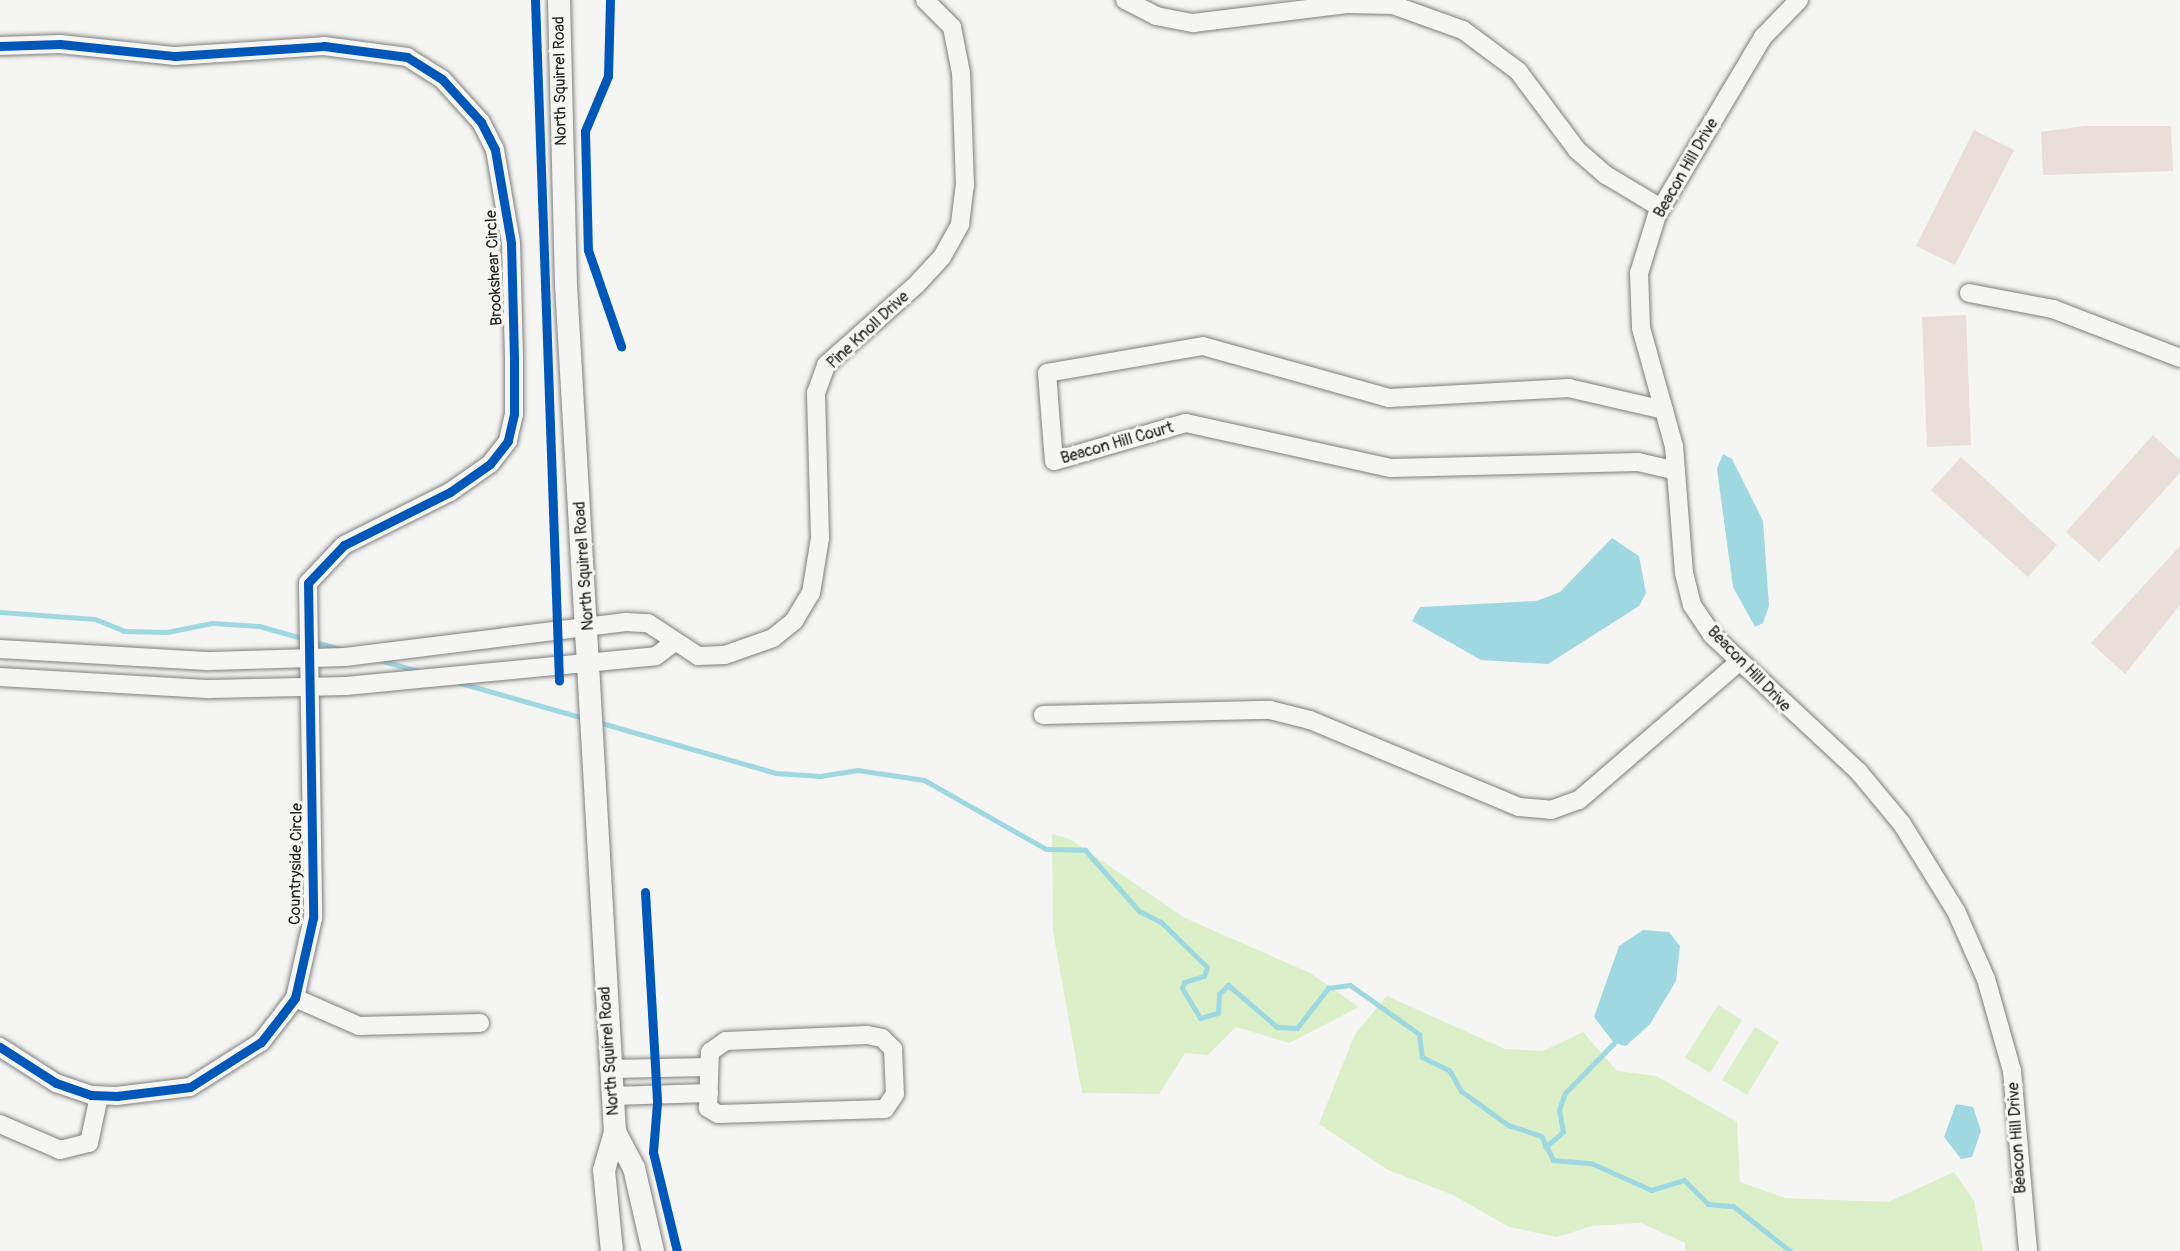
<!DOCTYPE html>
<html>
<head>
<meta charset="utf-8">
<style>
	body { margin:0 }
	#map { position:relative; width:2180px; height:1251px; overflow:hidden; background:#f5f5f3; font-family:Pangolin,sans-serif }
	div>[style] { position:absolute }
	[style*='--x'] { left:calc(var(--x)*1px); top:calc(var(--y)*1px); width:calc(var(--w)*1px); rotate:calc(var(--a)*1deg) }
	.green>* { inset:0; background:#dbf0c8 }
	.water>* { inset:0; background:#a0d8e1 }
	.stream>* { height:5px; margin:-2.5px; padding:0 2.5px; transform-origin:2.5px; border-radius:2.5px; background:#a0d8e1 }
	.building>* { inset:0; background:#e9deda }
	.roads { filter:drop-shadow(0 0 2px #7e7e7d) drop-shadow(0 0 2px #7e7e7d) }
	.minor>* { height:18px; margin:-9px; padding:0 9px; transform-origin:9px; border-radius:9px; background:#f5f5f3 }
	.tertiary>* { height:22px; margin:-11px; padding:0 11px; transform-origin:11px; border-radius:11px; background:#f5f5f3 }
	.cycleway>* { height:9px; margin:-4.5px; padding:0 4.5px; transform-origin:4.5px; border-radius:4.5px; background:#0057b8 }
	span { translate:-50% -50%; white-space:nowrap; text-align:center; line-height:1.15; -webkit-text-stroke:6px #f6f6f2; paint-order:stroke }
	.street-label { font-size:16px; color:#1c1c1c }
</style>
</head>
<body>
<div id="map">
	<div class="green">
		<i style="clip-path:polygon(1052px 834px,1070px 839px,1185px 918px,1310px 973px,1359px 1007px,1289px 1043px,1236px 1027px,1208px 1055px,1185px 1053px,1159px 1094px,1082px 1093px,1053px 931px)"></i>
		<i style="clip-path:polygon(1387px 996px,1505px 1049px,1543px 1051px,1583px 1032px,1617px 1071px,1656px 1076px,1737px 1122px,1740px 1182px,1785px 1198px,1888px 1202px,1954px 1172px,1974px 1201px,1983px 1251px,1685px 1251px,1685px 1243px,1641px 1223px,1592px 1226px,1557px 1237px,1509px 1227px,1453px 1195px,1388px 1170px,1319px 1124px,1355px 1034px)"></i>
		<i style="clip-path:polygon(1718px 1005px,1742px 1020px,1710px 1073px,1685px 1058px)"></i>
		<i style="clip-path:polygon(1755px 1027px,1779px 1042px,1747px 1095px,1722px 1080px)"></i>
	</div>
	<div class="water">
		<i style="clip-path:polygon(1723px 454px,1732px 459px,1763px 521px,1769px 606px,1763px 623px,1755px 627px,1733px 587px,1717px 469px)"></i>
		<i style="clip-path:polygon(1612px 538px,1639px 556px,1646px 593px,1639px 606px,1548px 664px,1481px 660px,1412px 621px,1420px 607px,1536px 601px,1560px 592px)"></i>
		<i style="clip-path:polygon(1643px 930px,1669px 932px,1680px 946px,1676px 981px,1650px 1024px,1626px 1046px,1614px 1043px,1594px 1017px,1619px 946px)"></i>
		<i style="clip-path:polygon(1956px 1104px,1973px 1107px,1981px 1131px,1972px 1157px,1961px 1159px,1944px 1137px)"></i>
	</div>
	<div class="stream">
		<i style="--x:0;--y:612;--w:95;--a:4.2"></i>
		<i style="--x:95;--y:619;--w:31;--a:22"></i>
		<i style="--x:124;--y:631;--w:43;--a:1.3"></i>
		<i style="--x:167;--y:632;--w:46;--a:-11.3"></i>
		<i style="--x:212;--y:623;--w:47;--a:3.7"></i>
		<i style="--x:259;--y:626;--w:88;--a:15.8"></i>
		<i style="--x:379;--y:660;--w:45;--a:15.6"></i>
		<i style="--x:457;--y:682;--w:135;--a:15.9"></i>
		<i style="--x:598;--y:722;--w:185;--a:16"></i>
		<i style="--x:776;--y:773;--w:44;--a:3.9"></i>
		<i style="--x:820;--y:776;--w:37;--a:-9"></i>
		<i style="--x:857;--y:770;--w:68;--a:8.5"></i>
		<i style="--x:924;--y:780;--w:140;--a:29.5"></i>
		<i style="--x:1046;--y:849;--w:39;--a:1"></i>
		<i style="--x:1085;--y:850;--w:81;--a:48.5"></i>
		<i style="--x:1139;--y:911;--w:25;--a:27"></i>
		<i style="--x:1161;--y:922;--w:64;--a:44.4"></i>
		<i style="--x:1207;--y:967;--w:9;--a:108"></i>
		<i style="--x:1204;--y:976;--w:21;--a:163"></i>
		<i style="--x:1184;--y:982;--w:6;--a:108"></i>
		<i style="--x:1182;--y:988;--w:35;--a:59"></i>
		<i style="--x:1200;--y:1018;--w:19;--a:-16"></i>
		<i style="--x:1218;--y:1013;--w:19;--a:-87"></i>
		<i style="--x:1219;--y:994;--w:13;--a:-45"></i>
		<i style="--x:1228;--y:985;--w:65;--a:40.6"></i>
		<i style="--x:1277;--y:1027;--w:20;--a:3"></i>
		<i style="--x:1297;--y:1028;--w:51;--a:-52.2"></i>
		<i style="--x:1328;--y:988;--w:22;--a:-8"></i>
		<i style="--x:1350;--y:985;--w:85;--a:35.4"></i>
		<i style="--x:1419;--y:1034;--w:23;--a:83"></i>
		<i style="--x:1422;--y:1057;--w:30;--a:26"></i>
		<i style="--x:1449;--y:1070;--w:24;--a:60"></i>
		<i style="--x:1461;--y:1091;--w:58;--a:35.9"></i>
		<i style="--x:1508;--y:1125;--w:35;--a:18"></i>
		<i style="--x:1541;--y:1136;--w:27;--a:63"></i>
		<i style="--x:1553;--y:1160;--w:38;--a:5"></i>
		<i style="--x:1591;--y:1163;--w:66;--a:24.2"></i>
		<i style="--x:1651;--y:1190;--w:34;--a:-17"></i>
		<i style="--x:1684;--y:1180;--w:34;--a:45"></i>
		<i style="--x:1708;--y:1204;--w:25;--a:5"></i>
		<i style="--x:1733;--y:1206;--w:73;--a:38.3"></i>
		<i style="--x:1545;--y:1147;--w:23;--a:-40"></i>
		<i style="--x:1563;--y:1132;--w:22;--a:-100"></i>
		<i style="--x:1559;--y:1110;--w:18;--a:-71"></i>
		<i style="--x:1565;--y:1093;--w:70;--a:-45.6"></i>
	</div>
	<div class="building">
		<i style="clip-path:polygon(2084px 126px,2171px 126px,2173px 171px,2043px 175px,2041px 132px)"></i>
		<i style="clip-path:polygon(1974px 130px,2014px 150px,1955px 265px,1916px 246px)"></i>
		<i style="clip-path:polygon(1966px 315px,1971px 445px,1927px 447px,1922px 317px)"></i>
		<i style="clip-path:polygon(2153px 435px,2180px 460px,2180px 473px,2099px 562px,2066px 532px)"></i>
		<i style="clip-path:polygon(1961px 457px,2057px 545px,2028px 577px,1931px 490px)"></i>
		<i style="clip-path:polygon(2180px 546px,2180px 605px,2125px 674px,2091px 643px)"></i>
	</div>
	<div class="roads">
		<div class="minor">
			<i style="--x:1125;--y:0;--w:35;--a:27"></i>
			<i style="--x:1156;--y:16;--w:38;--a:11"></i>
			<i style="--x:1193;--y:23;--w:155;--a:-7"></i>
			<i style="--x:1347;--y:4;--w:46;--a:1.2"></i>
			<i style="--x:1393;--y:5;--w:74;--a:19.7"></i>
			<i style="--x:1463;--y:30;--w:69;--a:36.7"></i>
			<i style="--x:1518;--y:71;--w:99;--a:53.2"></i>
			<i style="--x:1577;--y:150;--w:38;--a:41"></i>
			<i style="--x:1606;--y:175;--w:64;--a:31"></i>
			<i style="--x:1799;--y:0;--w:52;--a:134.2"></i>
			<i style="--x:1763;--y:37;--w:207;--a:120.8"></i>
			<i style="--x:1657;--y:215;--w:61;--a:107.2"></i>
			<i style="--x:1639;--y:273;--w:55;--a:87.9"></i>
			<i style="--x:1641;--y:328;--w:123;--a:74.4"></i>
			<i style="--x:1674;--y:446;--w:127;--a:85.5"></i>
			<i style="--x:1684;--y:573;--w:33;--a:76"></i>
			<i style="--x:1692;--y:605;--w:36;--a:56"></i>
			<i style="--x:1712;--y:635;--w:200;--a:43"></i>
			<i style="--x:1858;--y:771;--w:69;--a:50.3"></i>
			<i style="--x:1902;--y:824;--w:102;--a:58.2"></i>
			<i style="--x:1956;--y:911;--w:74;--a:66.2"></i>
			<i style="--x:1986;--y:979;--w:96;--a:74.2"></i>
			<i style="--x:2012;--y:1071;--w:181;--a:84.9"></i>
			<i style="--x:0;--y:46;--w:60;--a:-1.9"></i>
			<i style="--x:60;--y:44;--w:116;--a:6"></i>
			<i style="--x:175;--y:56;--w:149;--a:-3.8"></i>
			<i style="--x:324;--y:46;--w:84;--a:7.5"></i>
			<i style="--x:407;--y:57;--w:41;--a:32.2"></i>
			<i style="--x:442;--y:79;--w:58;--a:47.8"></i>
			<i style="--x:481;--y:122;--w:31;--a:63"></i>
			<i style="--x:495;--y:150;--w:94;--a:80.2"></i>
			<i style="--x:511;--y:243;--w:118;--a:88.5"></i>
			<i style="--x:514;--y:361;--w:53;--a:90"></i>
			<i style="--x:514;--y:414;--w:28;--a:103"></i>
			<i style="--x:508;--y:441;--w:29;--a:128"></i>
			<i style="--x:490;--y:464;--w:49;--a:145"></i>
			<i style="--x:450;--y:492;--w:119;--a:153.4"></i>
			<i style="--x:344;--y:545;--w:52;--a:133.5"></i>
			<i style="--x:308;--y:583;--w:335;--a:89.1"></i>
			<i style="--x:313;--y:918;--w:82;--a:102.7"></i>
			<i style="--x:295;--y:998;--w:20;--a:127"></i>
			<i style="--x:283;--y:1014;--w:36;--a:128"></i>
			<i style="--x:261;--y:1042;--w:84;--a:147.6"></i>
			<i style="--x:190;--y:1087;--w:74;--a:173"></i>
			<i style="--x:117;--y:1096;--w:26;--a:-178"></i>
			<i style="--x:91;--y:1095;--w:37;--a:-161"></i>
			<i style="--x:56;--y:1083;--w:67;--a:-147.3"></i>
			<i style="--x:1969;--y:293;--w:86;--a:10.8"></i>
			<i style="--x:2053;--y:309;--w:136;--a:21.1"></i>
			<i style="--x:1664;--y:410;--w:98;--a:-167"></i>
			<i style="--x:1569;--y:388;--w:180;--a:176.8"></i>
			<i style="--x:1389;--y:398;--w:193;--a:-164.4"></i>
			<i style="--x:1203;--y:346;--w:158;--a:170.2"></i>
			<i style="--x:1047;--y:373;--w:88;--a:85.5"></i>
			<i style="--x:1054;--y:461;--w:137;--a:-16.1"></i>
			<i style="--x:1186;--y:423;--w:210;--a:12.4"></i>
			<i style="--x:1391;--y:468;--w:247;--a:-1.4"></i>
			<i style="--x:1638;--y:462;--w:39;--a:13"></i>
			<i style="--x:0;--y:649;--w:211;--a:3.3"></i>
			<i style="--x:211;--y:661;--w:134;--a:-1.7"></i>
			<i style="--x:345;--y:657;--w:283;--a:-7.1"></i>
			<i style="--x:626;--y:622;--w:22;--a:3"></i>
			<i style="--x:648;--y:623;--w:60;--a:33.4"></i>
			<i style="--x:698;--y:656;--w:27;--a:-2"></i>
			<i style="--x:725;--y:655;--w:51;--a:-19.5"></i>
			<i style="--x:773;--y:638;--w:27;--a:-39"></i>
			<i style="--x:794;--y:621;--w:33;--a:-59"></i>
			<i style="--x:811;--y:593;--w:56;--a:-80.7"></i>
			<i style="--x:820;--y:538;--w:145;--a:-91.6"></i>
			<i style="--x:816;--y:393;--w:30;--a:-70"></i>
			<i style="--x:826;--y:365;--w:120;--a:-41.6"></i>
			<i style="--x:916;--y:285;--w:38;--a:-47"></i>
			<i style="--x:942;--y:257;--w:38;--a:-61"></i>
			<i style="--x:960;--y:224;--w:38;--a:-83"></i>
			<i style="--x:965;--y:186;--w:113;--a:-92"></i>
			<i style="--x:961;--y:73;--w:47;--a:-101.1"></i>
			<i style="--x:952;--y:27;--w:38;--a:-135"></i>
			<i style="--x:0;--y:677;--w:211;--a:3.3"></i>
			<i style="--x:211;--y:689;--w:135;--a:-1.3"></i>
			<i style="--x:346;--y:686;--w:311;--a:-5.5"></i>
			<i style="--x:656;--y:656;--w:21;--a:-37"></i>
			<i style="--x:1043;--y:715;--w:227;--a:-1.3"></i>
			<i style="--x:1270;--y:710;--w:41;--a:14"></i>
			<i style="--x:1310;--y:720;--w:226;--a:22.6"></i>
			<i style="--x:1519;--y:807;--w:32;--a:5"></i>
			<i style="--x:1551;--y:810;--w:30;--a:-20"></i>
			<i style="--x:1579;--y:800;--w:211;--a:-40.8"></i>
			<i style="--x:295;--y:998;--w:70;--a:23.6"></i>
			<i style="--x:359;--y:1026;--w:121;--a:-1.4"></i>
			<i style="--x:867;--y:1035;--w:15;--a:11"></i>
			<i style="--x:882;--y:1038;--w:16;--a:45"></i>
			<i style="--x:893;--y:1049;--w:45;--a:87.5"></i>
			<i style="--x:895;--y:1094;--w:18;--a:124"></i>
			<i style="--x:885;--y:1109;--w:167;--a:178.3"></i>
			<i style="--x:718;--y:1114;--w:12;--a:-149"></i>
			<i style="--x:708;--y:1108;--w:56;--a:-88"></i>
			<i style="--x:710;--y:1052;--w:19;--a:-35"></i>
			<i style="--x:726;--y:1041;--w:141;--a:-2.4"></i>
			<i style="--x:610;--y:1069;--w:98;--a:-1.2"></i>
			<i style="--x:612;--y:1096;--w:97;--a:-1.8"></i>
			<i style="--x:0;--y:1124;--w:65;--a:23.4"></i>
			<i style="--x:60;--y:1150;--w:30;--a:-14"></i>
			<i style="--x:89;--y:1143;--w:48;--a:-78"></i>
		</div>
		<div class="tertiary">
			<i style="--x:559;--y:0;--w:285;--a:88.6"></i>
			<i style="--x:566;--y:285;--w:848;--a:86.69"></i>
			<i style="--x:615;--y:1132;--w:40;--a:106"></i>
			<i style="--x:604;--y:1170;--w:81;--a:84.4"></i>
			<i style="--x:615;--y:1132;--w:41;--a:62.2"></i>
			<i style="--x:634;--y:1168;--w:85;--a:77.1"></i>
		</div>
	</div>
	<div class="cycleway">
		<i style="--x:535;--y:0;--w:681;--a:87.98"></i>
		<i style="--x:610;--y:0;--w:76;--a:91.5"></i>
		<i style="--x:608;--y:76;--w:60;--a:112.7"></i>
		<i style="--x:585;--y:131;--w:119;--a:88.6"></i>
		<i style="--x:588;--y:250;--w:102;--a:71"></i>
		<i style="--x:0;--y:46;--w:60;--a:-1.9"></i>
		<i style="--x:60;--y:44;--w:116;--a:6"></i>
		<i style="--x:175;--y:56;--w:149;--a:-3.8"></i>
		<i style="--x:324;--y:46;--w:84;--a:7.5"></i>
		<i style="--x:407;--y:57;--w:41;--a:32.2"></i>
		<i style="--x:442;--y:79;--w:58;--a:47.8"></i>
		<i style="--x:481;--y:122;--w:31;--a:63"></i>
		<i style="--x:495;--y:150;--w:94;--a:80.2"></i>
		<i style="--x:511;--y:243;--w:118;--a:88.5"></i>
		<i style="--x:514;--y:361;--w:53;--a:90"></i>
		<i style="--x:514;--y:414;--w:28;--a:103"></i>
		<i style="--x:508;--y:441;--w:29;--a:128"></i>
		<i style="--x:490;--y:464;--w:49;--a:145"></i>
		<i style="--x:450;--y:492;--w:119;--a:153.4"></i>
		<i style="--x:344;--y:545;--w:52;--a:133.5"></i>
		<i style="--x:308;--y:583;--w:335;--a:89.1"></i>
		<i style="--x:313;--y:918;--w:82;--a:102.7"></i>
		<i style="--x:295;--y:998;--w:20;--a:127"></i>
		<i style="--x:283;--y:1014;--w:36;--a:128"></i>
		<i style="--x:261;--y:1042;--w:84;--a:147.6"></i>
		<i style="--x:190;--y:1087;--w:74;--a:173"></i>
		<i style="--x:117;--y:1096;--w:26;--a:-178"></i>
		<i style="--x:91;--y:1095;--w:37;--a:-161"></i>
		<i style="--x:56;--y:1083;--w:67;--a:-147.3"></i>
		<i style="--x:645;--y:892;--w:211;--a:86.7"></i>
		<i style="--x:657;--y:1103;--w:49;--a:94.7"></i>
		<i style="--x:653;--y:1152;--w:102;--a:76.4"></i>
	</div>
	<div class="street-label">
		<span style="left:560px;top:81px;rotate:-91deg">North Squirrel Road</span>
		<span style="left:1686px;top:168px;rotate:-60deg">Beacon Hill Drive</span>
		<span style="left:494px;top:268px;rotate:-93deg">Brookshear Circle</span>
		<span style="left:868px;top:330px;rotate:-43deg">Pine Knoll Drive</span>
		<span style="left:1117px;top:443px;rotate:-16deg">Beacon Hill Court</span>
		<span style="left:584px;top:566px;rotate:-94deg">North Squirrel Road</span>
		<span style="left:1749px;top:669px;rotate:46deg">Beacon Hill Drive</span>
		<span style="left:296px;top:864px;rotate:-89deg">Countryside Circle</span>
		<span style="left:609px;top:1051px;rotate:-94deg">North Squirrel Road</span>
		<span style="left:2017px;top:1138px;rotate:-94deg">Beacon Hill Drive</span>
	</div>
</div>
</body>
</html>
